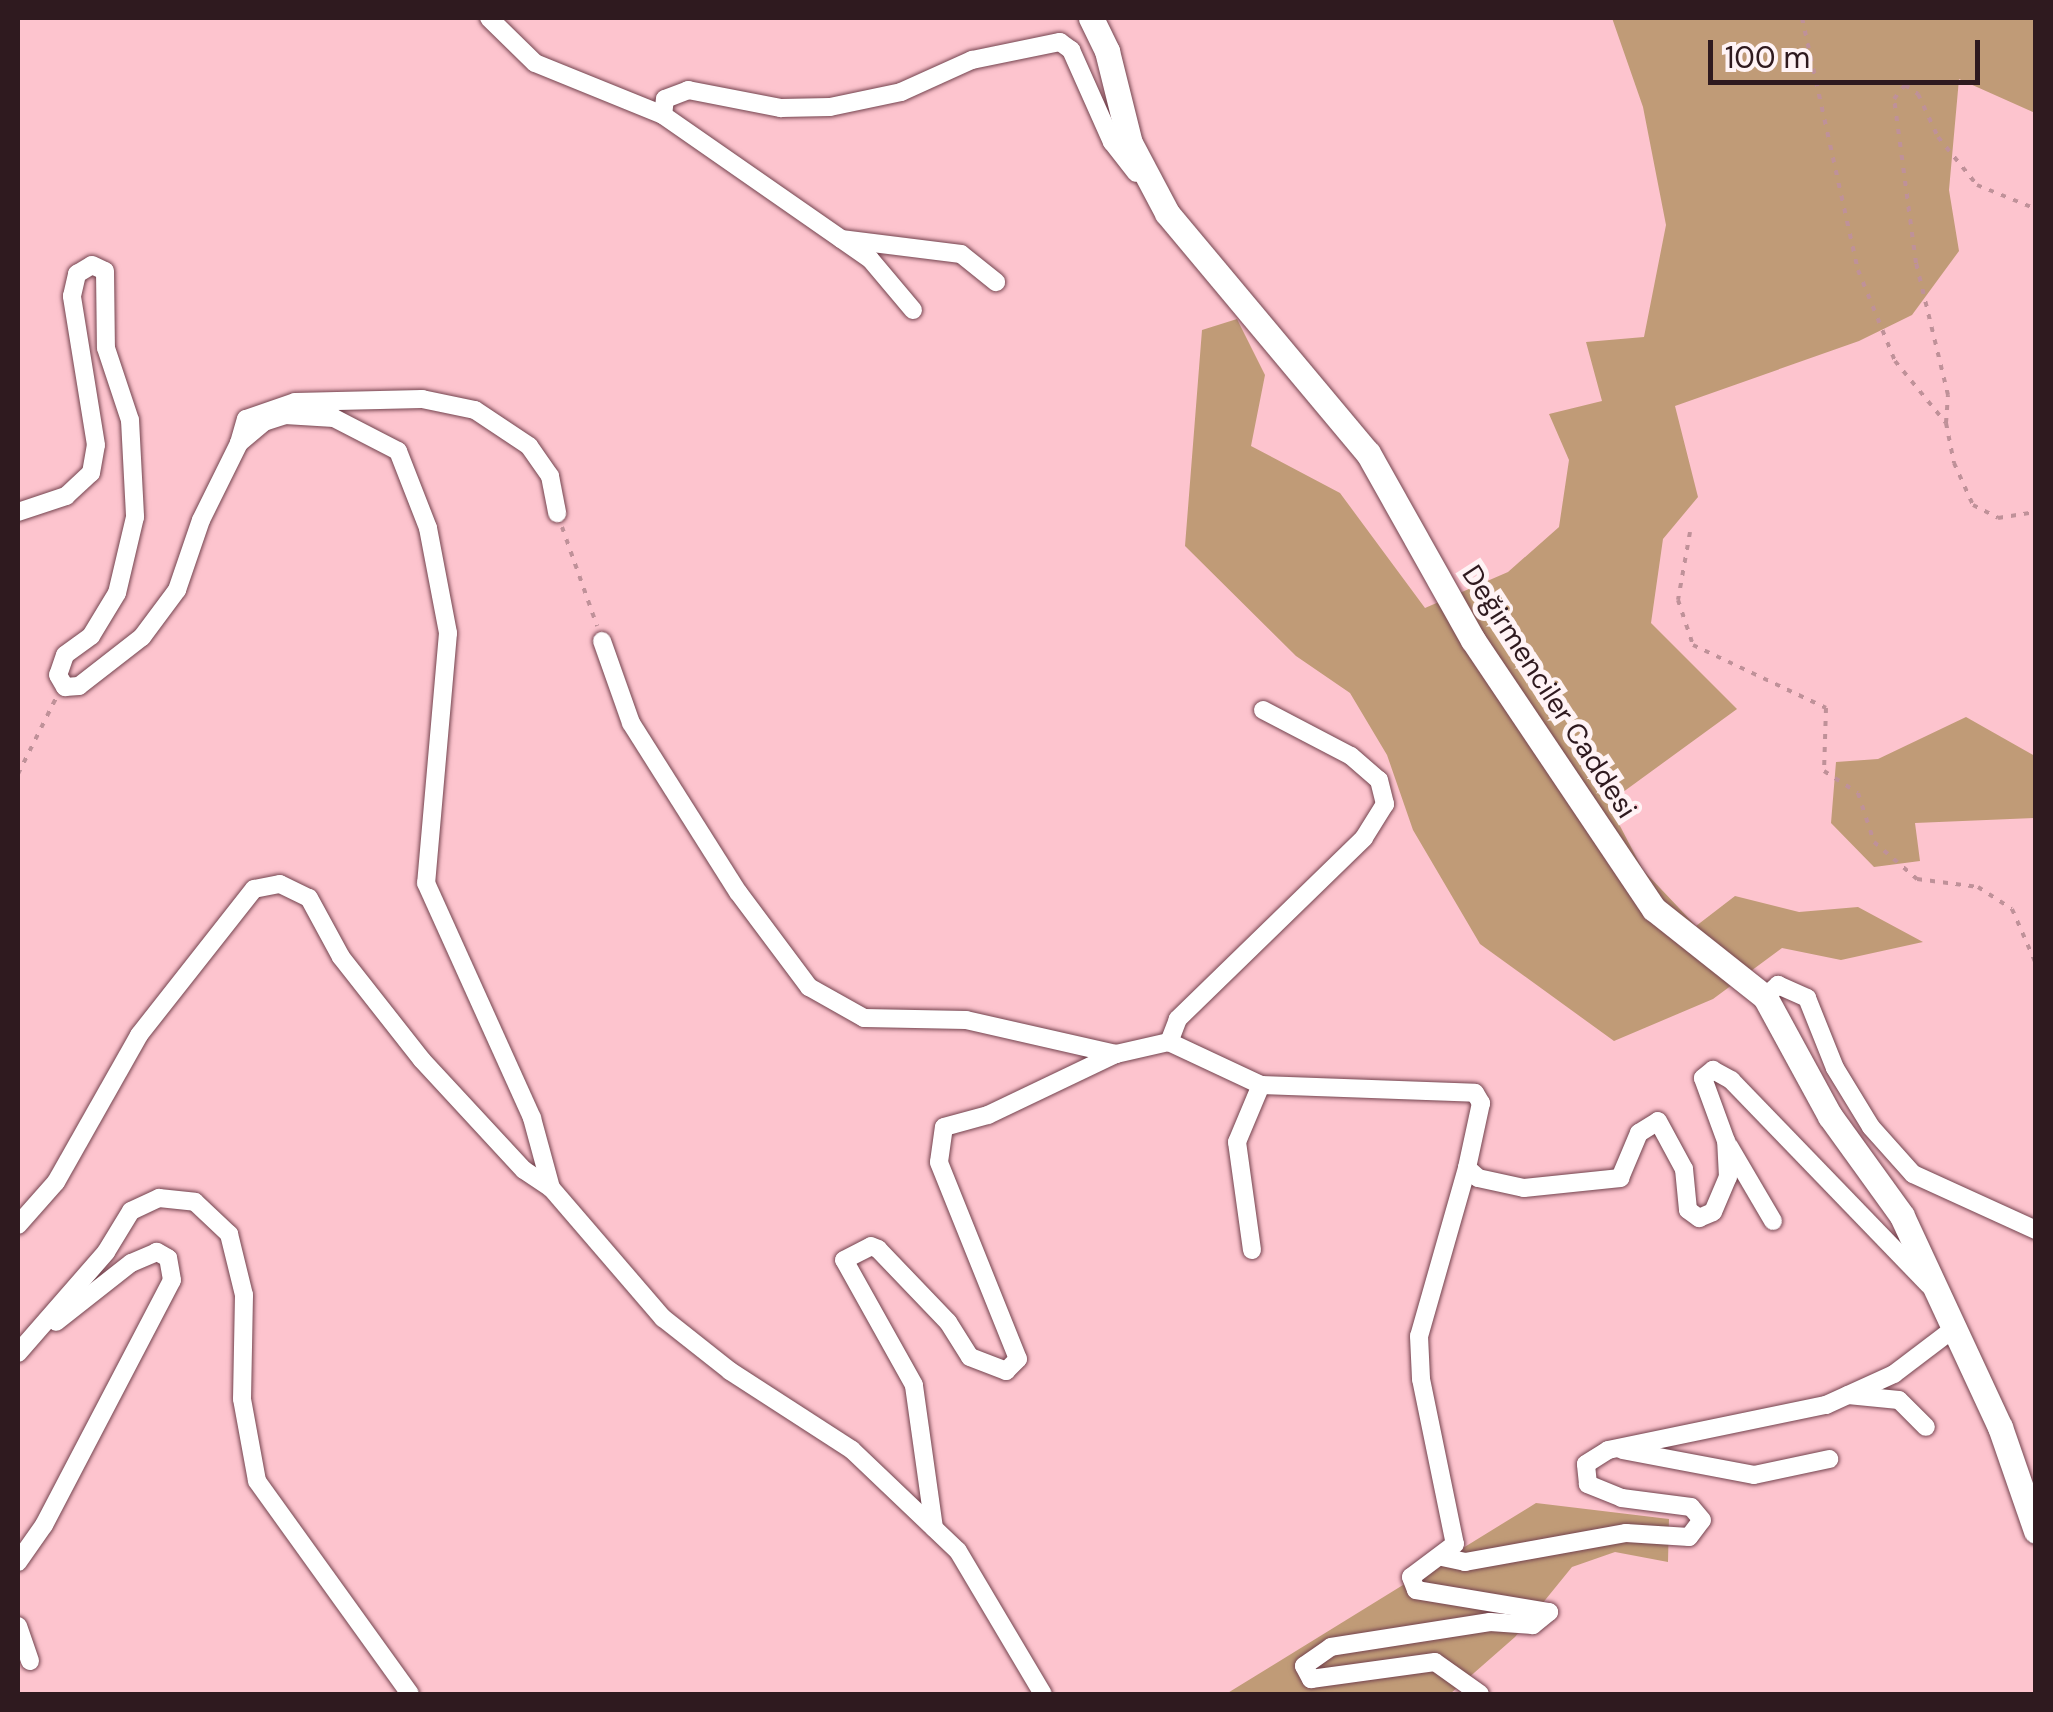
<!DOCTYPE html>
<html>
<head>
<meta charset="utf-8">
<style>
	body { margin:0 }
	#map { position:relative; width:2053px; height:1712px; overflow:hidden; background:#fdc4ce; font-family:"DM Sans",sans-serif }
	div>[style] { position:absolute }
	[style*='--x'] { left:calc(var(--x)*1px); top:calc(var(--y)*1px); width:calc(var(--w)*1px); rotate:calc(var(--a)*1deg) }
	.green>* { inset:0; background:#c09b77 }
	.path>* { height:4px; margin-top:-2px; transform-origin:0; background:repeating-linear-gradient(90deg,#bf9199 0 5px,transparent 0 13px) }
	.roads { filter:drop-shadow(0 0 2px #73434e) drop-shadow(0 0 2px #73434e) }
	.minor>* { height:18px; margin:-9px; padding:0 9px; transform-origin:9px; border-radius:9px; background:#fff }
	.secondary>* { height:25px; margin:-12.5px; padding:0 12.5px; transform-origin:12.5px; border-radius:12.5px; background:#fff }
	span { translate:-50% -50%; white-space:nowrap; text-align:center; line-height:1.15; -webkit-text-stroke:10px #fff3f5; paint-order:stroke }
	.street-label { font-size:28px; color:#2f1a1f }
	.frame { position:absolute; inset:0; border:20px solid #2f1a1f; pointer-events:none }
	.scale { position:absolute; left:1708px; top:40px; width:272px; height:45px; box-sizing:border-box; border:5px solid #2f1a1f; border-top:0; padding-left:12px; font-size:30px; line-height:35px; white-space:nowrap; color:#2f1a1f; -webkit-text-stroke:8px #fff3f5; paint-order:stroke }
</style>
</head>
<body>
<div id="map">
	<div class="green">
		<i style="clip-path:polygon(1612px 18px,2035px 18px,2035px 113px,1959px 79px,1949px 190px,1959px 251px,1912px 315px,1859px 341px,1675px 406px,1698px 497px,1663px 539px,1651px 623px,1737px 709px,1608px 803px,1643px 870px,1696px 926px,1735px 896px,1799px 912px,1858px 907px,1923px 942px,1841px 960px,1782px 948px,1713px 999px,1614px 1041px,1480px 944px,1413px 830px,1387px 755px,1350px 693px,1296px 656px,1185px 546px,1202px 330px,1237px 319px,1265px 375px,1251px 446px,1340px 493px,1425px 608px,1508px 572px,1559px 527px,1569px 460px,1549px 414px,1602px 401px,1586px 342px,1644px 337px,1666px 225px,1643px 107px)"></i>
		<i style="clip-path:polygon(1966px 717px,2035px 756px,2035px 818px,1915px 823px,1920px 861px,1874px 867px,1831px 823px,1836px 762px,1878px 759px)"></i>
		<i style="clip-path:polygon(1536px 1503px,1669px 1519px,1668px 1562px,1615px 1552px,1572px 1567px,1515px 1637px,1450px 1694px,1226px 1694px)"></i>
	</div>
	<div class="path">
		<i style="--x:1802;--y:18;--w:258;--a:77.5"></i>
		<i style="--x:1858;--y:270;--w:98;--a:67.9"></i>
		<i style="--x:1895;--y:361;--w:80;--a:50.6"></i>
		<i style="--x:1946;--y:423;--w:41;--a:78.7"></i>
		<i style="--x:1954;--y:463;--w:46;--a:65.7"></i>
		<i style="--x:1973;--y:505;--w:28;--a:27"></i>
		<i style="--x:1998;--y:518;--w:38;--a:-9"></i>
		<i style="--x:1946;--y:423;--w:28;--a:-86"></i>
		<i style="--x:1948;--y:395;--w:136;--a:-103.6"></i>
		<i style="--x:1916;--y:263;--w:165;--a:-97.6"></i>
		<i style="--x:1894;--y:99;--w:18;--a:-52"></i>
		<i style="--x:1905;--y:85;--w:16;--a:35"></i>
		<i style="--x:1918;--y:94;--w:47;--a:65.1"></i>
		<i style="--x:1938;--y:137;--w:62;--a:50.9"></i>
		<i style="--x:1977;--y:185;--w:64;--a:22.1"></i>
		<i style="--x:562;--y:527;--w:105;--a:70.5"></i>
		<i style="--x:1690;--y:532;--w:69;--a:100"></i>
		<i style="--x:1678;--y:600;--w:47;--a:71.6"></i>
		<i style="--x:1693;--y:645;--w:147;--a:25.3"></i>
		<i style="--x:1826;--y:708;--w:63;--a:91.8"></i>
		<i style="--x:1824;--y:771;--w:40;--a:32.9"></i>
		<i style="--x:1858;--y:793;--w:52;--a:71.9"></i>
		<i style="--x:1874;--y:842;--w:57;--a:40.7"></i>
		<i style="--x:1917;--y:879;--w:62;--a:7.5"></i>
		<i style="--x:1978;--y:887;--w:40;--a:32.9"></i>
		<i style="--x:2012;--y:909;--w:60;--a:66.4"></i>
		<i style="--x:18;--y:774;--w:85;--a:-63.4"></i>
	</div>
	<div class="roads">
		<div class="minor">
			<i style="--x:489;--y:18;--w:64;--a:44.4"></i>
			<i style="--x:535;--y:63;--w:138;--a:22.1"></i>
			<i style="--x:841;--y:239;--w:121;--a:7.1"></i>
			<i style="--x:961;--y:254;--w:45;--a:38.7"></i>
			<i style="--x:913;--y:310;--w:67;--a:-130.1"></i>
			<i style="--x:870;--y:259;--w:252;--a:-145.2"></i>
			<i style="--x:663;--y:115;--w:16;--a:-83"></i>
			<i style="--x:665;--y:99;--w:25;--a:-21"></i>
			<i style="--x:688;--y:90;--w:95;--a:11"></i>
			<i style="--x:781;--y:108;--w:49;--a:-1.2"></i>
			<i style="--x:830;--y:107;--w:73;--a:-11.9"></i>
			<i style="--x:901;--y:92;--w:78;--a:-24.3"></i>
			<i style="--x:972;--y:60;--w:90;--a:-11.6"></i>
			<i style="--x:1060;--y:42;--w:14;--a:36"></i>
			<i style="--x:1071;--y:50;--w:101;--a:66"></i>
			<i style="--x:1112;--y:142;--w:39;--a:52"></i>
			<i style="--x:239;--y:443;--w:25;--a:-74"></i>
			<i style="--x:246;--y:419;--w:52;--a:-19.1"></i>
			<i style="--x:295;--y:402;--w:127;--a:-1.4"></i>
			<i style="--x:422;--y:399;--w:54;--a:11.7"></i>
			<i style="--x:475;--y:410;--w:65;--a:33.7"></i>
			<i style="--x:529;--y:446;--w:37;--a:55"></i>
			<i style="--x:550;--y:476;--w:38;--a:79"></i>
			<i style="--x:18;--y:512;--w:51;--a:-18.4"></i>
			<i style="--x:66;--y:496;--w:34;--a:-43"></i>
			<i style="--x:91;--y:473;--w:28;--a:-80"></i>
			<i style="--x:96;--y:445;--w:151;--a:-99.2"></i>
			<i style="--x:72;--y:296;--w:23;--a:-77"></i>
			<i style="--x:77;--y:274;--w:17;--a:-31"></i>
			<i style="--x:92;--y:265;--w:14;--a:25"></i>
			<i style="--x:105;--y:271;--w:77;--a:89.3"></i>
			<i style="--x:106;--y:348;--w:76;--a:71.6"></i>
			<i style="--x:130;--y:420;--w:97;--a:87"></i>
			<i style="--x:135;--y:517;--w:78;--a:103.3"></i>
			<i style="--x:117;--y:593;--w:50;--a:121.2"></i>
			<i style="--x:91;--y:636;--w:32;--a:144"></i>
			<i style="--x:65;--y:655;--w:21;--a:109"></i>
			<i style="--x:58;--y:675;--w:14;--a:60"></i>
			<i style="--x:65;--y:687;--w:14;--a:-4"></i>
			<i style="--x:79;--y:686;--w:80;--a:-37.9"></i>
			<i style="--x:142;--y:637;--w:59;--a:-53.3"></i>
			<i style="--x:177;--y:590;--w:74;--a:-71.1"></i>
			<i style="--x:201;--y:520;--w:86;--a:-63.7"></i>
			<i style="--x:239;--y:443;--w:33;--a:-40"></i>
			<i style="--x:264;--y:422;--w:22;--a:-18"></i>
			<i style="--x:285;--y:415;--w:49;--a:3.5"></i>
			<i style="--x:334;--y:418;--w:72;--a:27.3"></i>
			<i style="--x:398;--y:451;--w:83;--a:68.7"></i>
			<i style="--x:428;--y:528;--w:107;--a:79.2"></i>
			<i style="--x:448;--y:633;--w:251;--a:95"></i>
			<i style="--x:426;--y:883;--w:258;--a:65.7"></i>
			<i style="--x:532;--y:1118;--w:73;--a:74.8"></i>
			<i style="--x:602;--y:641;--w:87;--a:70.5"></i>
			<i style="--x:631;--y:723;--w:200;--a:57.7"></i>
			<i style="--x:738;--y:892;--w:119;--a:53.2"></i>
			<i style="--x:809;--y:987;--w:63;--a:29.4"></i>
			<i style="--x:864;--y:1018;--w:102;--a:1.1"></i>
			<i style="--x:966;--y:1020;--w:154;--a:12.8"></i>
			<i style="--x:1116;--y:1054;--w:54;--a:-12.8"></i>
			<i style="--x:1263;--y:710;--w:99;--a:27.6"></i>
			<i style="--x:1351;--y:756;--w:37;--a:41"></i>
			<i style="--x:1379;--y:780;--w:25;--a:76"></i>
			<i style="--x:1385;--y:804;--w:40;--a:122"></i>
			<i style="--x:1364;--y:838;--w:260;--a:135.8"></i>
			<i style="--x:1178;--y:1019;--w:25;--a:111"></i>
			<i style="--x:1169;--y:1042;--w:102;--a:25.1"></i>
			<i style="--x:1261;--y:1085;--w:214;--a:2.1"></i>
			<i style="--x:1475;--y:1093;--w:12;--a:59"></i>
			<i style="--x:1481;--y:1103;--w:66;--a:102.2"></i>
			<i style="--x:1467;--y:1168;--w:15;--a:42"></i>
			<i style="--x:1478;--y:1178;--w:47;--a:12.3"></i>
			<i style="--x:1524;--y:1188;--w:97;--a:-5.9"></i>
			<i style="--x:1620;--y:1178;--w:49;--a:-67.1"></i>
			<i style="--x:1639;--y:1133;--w:22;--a:-32"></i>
			<i style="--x:1658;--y:1121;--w:55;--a:61.6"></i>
			<i style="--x:1684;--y:1169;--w:41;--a:84.4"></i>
			<i style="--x:1688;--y:1210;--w:14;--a:36"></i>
			<i style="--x:1699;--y:1218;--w:15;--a:-23"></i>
			<i style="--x:1713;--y:1212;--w:38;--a:-67"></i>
			<i style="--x:1728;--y:1177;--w:36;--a:-93"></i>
			<i style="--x:1726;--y:1141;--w:67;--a:-110.1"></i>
			<i style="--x:1703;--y:1078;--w:13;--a:-39"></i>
			<i style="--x:1713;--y:1070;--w:21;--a:29"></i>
			<i style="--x:1731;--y:1080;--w:285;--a:46"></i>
			<i style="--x:1765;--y:997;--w:18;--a:-43"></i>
			<i style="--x:1778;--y:985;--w:32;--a:24"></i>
			<i style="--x:1807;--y:998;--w:75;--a:68.2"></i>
			<i style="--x:1835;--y:1068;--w:69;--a:58.6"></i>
			<i style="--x:1871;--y:1127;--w:63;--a:48.2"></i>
			<i style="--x:1913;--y:1174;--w:135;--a:24.5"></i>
			<i style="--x:1729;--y:1146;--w:87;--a:59.6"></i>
			<i style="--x:1467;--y:1168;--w:175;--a:105.9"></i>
			<i style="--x:1419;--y:1336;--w:43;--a:87.3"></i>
			<i style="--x:1421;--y:1379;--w:168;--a:78.4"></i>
			<i style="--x:1455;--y:1544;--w:55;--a:143.1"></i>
			<i style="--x:1411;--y:1577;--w:14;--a:69"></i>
			<i style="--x:1416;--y:1590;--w:135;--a:9.4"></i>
			<i style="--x:1549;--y:1612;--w:21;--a:141"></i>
			<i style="--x:1533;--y:1625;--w:43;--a:-176"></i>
			<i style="--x:1490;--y:1622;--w:161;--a:171.1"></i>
			<i style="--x:1331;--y:1647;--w:33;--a:145"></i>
			<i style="--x:1304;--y:1666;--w:15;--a:62"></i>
			<i style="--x:1311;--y:1679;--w:125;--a:-7.8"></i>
			<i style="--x:1435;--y:1662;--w:55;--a:35.4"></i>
			<i style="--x:18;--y:1225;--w:57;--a:-48.5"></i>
			<i style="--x:56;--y:1182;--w:169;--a:-60.5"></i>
			<i style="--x:139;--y:1035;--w:186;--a:-51.8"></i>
			<i style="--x:254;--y:889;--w:26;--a:-11"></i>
			<i style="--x:280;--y:884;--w:32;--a:26"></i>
			<i style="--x:309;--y:898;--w:67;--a:61.5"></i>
			<i style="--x:341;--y:957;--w:131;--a:51.8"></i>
			<i style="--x:422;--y:1060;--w:150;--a:47.2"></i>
			<i style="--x:524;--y:1170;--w:32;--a:34"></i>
			<i style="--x:551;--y:1188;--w:172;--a:49.3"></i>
			<i style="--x:663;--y:1318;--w:85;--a:38.3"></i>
			<i style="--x:730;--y:1371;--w:145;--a:32.9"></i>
			<i style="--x:852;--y:1450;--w:146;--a:43.6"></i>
			<i style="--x:958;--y:1551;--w:166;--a:59.3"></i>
			<i style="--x:1252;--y:1250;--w:109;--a:-97.9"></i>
			<i style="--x:1237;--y:1142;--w:62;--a:-67.2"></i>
			<i style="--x:18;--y:1353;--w:134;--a:-48.9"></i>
			<i style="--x:106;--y:1252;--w:48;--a:-58.6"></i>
			<i style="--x:131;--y:1211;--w:31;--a:-25"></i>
			<i style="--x:159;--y:1198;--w:36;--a:6"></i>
			<i style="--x:195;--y:1202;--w:47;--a:43.3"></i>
			<i style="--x:229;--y:1234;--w:63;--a:76.2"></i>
			<i style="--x:244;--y:1295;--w:104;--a:91.1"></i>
			<i style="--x:242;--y:1399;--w:83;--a:79.6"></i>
			<i style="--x:257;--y:1481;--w:262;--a:54.3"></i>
			<i style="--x:1848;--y:1395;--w:51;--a:5.6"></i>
			<i style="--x:1899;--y:1400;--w:38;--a:45"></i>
			<i style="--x:1622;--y:1450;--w:134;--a:10.7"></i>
			<i style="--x:1754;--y:1475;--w:77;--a:-12"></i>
			<i style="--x:934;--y:1528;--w:144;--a:-98"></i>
			<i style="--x:914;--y:1385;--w:143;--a:-119.2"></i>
			<i style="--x:844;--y:1260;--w:30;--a:-27"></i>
			<i style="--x:871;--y:1246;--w:8;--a:23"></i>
			<i style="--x:878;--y:1249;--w:101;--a:46.2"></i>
			<i style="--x:948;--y:1322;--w:41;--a:57.8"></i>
			<i style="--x:970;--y:1357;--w:39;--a:21"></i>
			<i style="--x:1006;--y:1371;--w:17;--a:-45"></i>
			<i style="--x:1018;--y:1359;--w:212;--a:-111.9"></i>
			<i style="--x:939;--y:1162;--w:35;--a:-82"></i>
			<i style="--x:944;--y:1127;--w:46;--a:-15.3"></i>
			<i style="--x:988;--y:1115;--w:142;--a:-25.5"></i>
			<i style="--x:1442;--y:1557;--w:24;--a:12"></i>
			<i style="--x:1465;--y:1562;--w:164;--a:-10.2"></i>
			<i style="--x:1626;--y:1533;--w:63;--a:3.6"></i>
			<i style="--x:1689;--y:1537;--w:21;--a:-53"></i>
			<i style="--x:1702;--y:1520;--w:17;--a:-130"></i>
			<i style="--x:1691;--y:1507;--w:70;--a:-172.6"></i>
			<i style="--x:1622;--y:1498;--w:37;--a:-158"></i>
			<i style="--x:1588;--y:1484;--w:20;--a:-96"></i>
			<i style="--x:1586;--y:1464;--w:26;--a:-32"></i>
			<i style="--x:1608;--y:1450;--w:223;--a:-11.7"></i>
			<i style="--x:1826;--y:1405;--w:75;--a:-24.5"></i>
			<i style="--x:1894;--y:1374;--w:73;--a:-37.2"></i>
			<i style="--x:18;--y:1562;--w:45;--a:-54.9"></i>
			<i style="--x:44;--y:1525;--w:276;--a:-62.4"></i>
			<i style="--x:172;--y:1280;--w:22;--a:-100"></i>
			<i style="--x:168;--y:1258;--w:13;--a:-151"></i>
			<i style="--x:157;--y:1252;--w:28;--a:157"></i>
			<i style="--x:131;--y:1263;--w:95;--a:141.8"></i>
			<i style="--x:18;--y:1626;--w:37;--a:71"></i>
		</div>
		<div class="secondary">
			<i style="--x:1091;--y:18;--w:37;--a:64"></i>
			<i style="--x:1107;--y:51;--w:95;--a:76"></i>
			<i style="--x:1130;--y:143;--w:79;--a:62.1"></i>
			<i style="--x:1167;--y:213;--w:313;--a:50.1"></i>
			<i style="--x:1368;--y:453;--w:214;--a:60.7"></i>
			<i style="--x:1473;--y:640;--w:324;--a:56.1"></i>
			<i style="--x:1654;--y:909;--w:142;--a:38.4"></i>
			<i style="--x:1765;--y:997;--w:136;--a:61.4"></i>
			<i style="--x:1830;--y:1116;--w:123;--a:54.2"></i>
			<i style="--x:1902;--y:1216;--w:233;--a:65.1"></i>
			<i style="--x:2000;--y:1427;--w:110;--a:70.9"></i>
		</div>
	</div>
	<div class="street-label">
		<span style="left:1549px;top:692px;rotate:57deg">Değirmenciler Caddesi</span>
	</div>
	<div class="frame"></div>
	<div class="scale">100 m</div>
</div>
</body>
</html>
